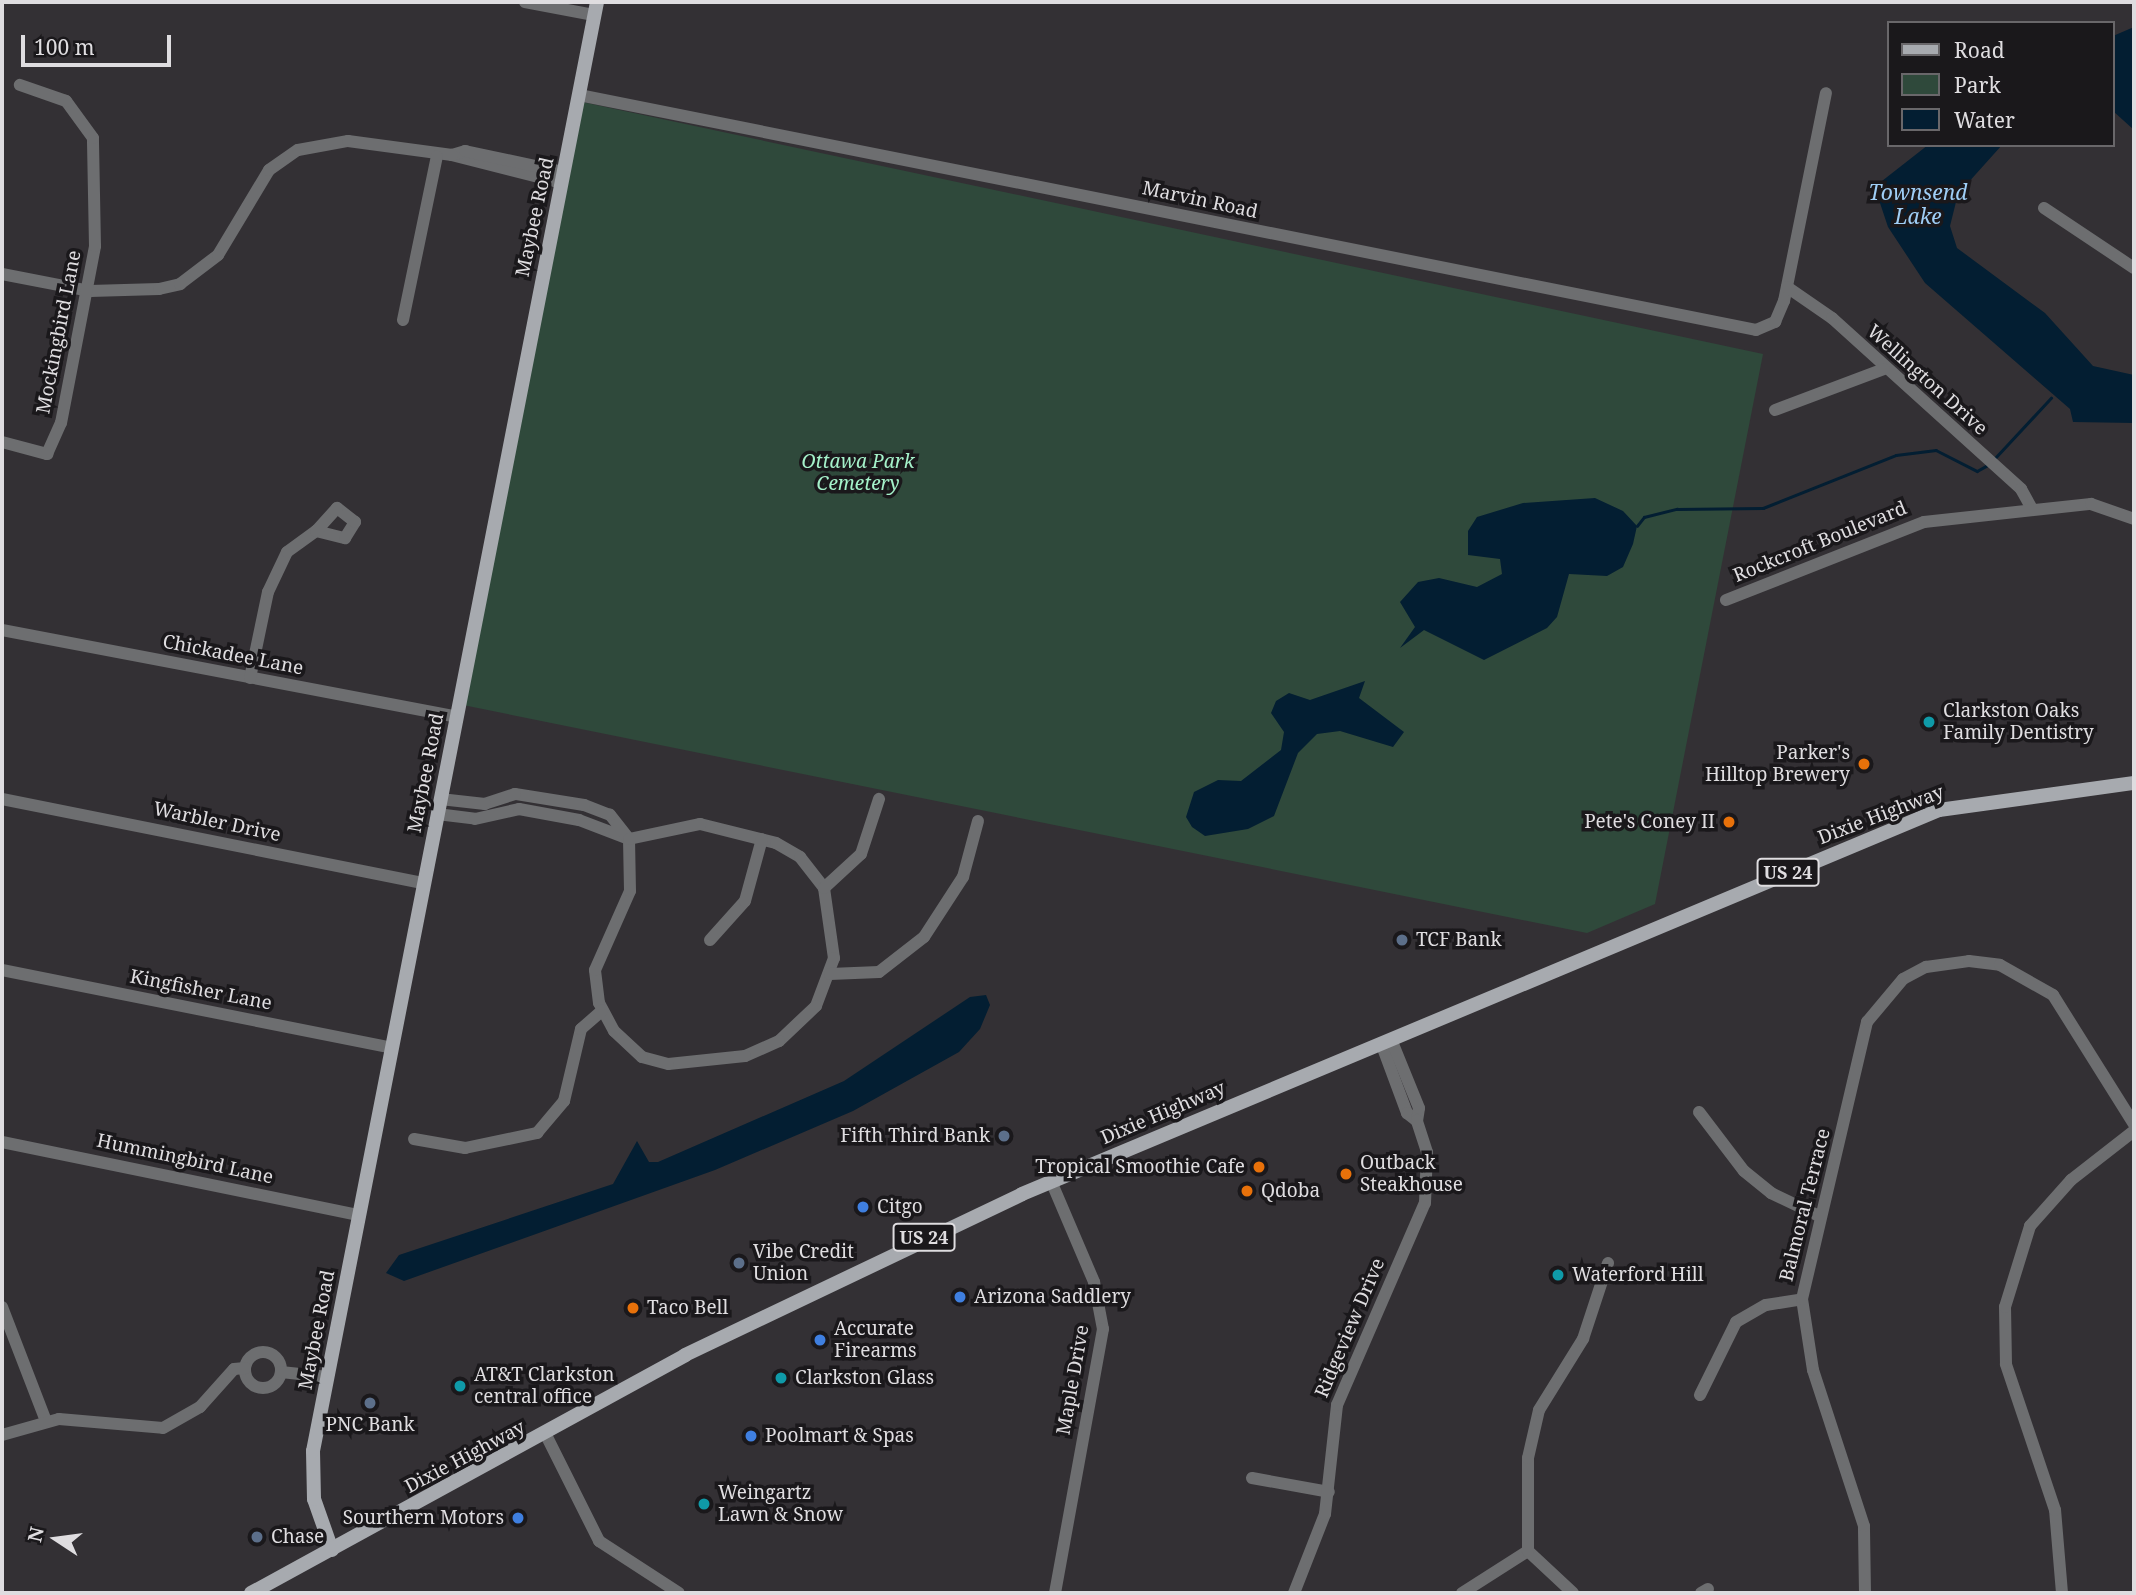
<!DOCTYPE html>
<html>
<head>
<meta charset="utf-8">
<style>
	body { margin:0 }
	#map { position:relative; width:2136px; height:1595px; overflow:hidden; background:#333034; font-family:"Noto Serif",serif }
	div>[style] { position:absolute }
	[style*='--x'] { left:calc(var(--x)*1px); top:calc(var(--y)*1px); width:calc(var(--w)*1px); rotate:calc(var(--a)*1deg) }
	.green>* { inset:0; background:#2f493b }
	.water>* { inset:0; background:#031e32 }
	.stream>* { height:2.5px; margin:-1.25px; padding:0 1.25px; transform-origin:1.25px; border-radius:1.25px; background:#031e32 }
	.minor>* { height:12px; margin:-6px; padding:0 6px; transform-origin:6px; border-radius:6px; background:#6d6e70 }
	.minor>.ring { margin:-6px; padding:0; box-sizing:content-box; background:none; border:12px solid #6d6e70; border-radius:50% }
	.major>* { height:14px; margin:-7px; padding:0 7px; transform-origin:7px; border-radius:7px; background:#a7aaaf }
	.dots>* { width:19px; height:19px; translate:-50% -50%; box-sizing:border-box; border:4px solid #1a181b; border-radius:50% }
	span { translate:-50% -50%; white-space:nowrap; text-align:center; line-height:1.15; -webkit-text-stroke:7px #1a181b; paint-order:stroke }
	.shield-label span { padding:2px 5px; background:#1a181b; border:2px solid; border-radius:5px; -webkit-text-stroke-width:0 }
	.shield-label { font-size:18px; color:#dfdde0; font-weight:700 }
	.street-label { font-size:19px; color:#dfdde0 }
	.park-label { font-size:19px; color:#a5f2ca; font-style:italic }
	.poi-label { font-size:19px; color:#dfdde0 }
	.left { translate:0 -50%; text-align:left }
	.right { translate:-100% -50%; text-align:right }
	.water-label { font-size:21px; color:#9fcef6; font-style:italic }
	.frame { position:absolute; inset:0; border:4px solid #dfdde0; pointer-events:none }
	.legend { position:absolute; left:1887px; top:21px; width:228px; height:126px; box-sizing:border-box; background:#1a181b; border:2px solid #69676a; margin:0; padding:9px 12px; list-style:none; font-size:21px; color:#dfdde0 }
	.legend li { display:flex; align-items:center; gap:14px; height:35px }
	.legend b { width:35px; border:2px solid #69676a }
	.north { position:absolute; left:21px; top:1504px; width:70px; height:70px; -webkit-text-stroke:5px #1a181b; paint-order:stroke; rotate:283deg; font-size:19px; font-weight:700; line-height:28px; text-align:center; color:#dfdde0 }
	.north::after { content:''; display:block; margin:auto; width:24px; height:32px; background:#dfdde0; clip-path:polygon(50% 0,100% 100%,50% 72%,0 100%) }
	.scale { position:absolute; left:21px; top:35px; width:150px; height:32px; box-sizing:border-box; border:4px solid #dfdde0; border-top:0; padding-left:9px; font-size:21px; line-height:24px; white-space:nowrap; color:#dfdde0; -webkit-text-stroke:5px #1a181b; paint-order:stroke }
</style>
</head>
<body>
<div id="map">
	<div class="green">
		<i style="clip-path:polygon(582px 102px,1763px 354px,1655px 904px,1587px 933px,463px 705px)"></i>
	</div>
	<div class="water">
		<i style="clip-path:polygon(2134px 27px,2134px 130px,2113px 111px,2113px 36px)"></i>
		<i style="clip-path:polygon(1928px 145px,2002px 145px,1958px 194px,1950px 226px,1957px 248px,2045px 313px,2093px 366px,2134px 375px,2134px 423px,2073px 422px,2070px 409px,1925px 283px,1888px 227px,1879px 200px,1882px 181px)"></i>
		<i style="clip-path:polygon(1595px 498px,1623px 511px,1637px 526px,1633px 544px,1623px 567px,1607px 576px,1569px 574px,1557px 617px,1547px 628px,1484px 660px,1424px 630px,1400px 648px,1415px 627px,1400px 602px,1418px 582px,1439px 578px,1477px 587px,1502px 574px,1500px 559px,1468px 555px,1468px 531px,1477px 517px,1523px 503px)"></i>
		<i style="clip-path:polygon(1365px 681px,1359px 698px,1404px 732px,1393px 747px,1340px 731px,1317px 734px,1298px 753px,1274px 816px,1248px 829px,1205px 836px,1192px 827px,1186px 817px,1194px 792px,1218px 780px,1241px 781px,1281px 750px,1284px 732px,1271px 713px,1276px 701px,1289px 693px,1310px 700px)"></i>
		<i style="clip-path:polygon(986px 995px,990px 1005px,980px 1029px,959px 1052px,853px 1111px,715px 1170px,404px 1281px,386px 1273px,399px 1255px,613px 1184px,637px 1141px,649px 1162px,658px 1162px,844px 1081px,970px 997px)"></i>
	</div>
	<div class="stream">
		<i style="--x:1995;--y:458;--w:82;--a:-47"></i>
		<i style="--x:1637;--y:526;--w:11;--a:-52"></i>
		<i style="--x:1644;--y:517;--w:34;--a:-14"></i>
		<i style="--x:1677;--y:509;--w:86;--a:-0.7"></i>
		<i style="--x:1763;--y:508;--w:143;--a:-21.7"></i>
		<i style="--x:1896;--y:455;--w:40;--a:-7.1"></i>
		<i style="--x:1936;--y:450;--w:46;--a:27.1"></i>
		<i style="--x:1977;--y:471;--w:13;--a:-29"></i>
	</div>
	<div class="minor">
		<i style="--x:525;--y:2;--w:70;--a:10.7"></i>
		<i style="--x:579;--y:95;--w:1200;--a:11.29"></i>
		<i style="--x:1756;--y:330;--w:21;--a:-23"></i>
		<i style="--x:1775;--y:322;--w:23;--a:-67"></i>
		<i style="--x:1784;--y:301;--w:212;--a:-78.6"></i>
		<i style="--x:562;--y:183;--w:114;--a:-165.7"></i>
		<i style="--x:452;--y:155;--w:14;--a:-17"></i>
		<i style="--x:465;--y:151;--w:101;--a:12"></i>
		<i style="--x:2044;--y:208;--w:108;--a:33.7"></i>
		<i style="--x:2;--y:274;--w:90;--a:10.9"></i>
		<i style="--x:90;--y:291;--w:69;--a:-1.7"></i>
		<i style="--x:159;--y:289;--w:22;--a:-13"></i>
		<i style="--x:180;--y:284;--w:48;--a:-37.3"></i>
		<i style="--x:218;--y:255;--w:99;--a:-59"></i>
		<i style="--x:269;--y:170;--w:35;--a:-35"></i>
		<i style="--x:298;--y:150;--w:51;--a:-10.2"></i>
		<i style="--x:348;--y:141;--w:105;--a:7.7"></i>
		<i style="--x:1787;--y:287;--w:55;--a:34.6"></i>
		<i style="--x:1832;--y:318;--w:255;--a:42.1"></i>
		<i style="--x:2021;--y:489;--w:23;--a:61"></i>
		<i style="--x:403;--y:320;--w:167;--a:-78.3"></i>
		<i style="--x:1775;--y:410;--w:116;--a:-20.6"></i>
		<i style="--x:2;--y:442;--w:47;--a:14.9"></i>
		<i style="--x:47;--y:454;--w:34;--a:-66"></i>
		<i style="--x:61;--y:423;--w:180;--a:-79.1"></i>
		<i style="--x:95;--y:246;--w:108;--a:-91.1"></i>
		<i style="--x:93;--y:138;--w:46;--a:-126.1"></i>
		<i style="--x:66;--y:101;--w:49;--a:-160.8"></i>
		<i style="--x:1726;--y:600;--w:213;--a:-21.5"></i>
		<i style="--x:1924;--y:522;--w:168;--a:-6.2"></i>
		<i style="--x:2091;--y:504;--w:46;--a:19.2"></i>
		<i style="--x:2;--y:630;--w:463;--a:10.8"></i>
		<i style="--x:250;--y:678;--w:88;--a:-78.2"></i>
		<i style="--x:268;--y:592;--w:44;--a:-64.6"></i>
		<i style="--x:287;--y:552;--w:36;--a:-36"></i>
		<i style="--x:316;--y:531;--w:30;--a:14"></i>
		<i style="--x:345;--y:538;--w:19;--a:-58"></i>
		<i style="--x:355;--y:522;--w:23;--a:-142"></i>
		<i style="--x:337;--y:508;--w:31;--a:132"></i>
		<i style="--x:2;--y:799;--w:430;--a:11.3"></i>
		<i style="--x:437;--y:814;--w:38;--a:7"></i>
		<i style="--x:475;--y:819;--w:45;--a:-12.8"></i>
		<i style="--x:519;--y:809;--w:61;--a:10.4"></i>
		<i style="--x:579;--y:820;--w:53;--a:20.8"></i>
		<i style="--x:629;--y:839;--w:31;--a:-128"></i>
		<i style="--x:610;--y:815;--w:28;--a:-159"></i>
		<i style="--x:584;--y:805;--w:70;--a:-170.9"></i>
		<i style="--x:515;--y:794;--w:32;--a:162"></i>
		<i style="--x:485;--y:804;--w:45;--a:-173.7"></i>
		<i style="--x:700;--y:824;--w:78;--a:14"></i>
		<i style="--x:776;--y:843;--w:28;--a:30"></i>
		<i style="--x:800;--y:857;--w:39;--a:52"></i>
		<i style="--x:824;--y:888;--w:71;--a:81.9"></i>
		<i style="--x:834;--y:958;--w:51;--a:110.6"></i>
		<i style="--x:816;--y:1006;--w:51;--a:136.6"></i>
		<i style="--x:779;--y:1041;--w:37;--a:156"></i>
		<i style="--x:745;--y:1056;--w:77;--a:174.1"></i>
		<i style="--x:668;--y:1064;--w:27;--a:-165"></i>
		<i style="--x:642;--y:1057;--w:38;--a:-137"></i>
		<i style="--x:614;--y:1031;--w:32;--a:-118"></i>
		<i style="--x:599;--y:1003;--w:33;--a:-97"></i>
		<i style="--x:595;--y:970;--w:86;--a:-66.1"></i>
		<i style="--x:630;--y:891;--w:52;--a:-91.1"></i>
		<i style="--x:629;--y:839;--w:73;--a:-11.9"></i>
		<i style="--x:824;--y:888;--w:50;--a:-42.6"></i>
		<i style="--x:861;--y:854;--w:58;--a:-71.9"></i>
		<i style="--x:710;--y:940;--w:52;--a:-48.1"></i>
		<i style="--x:745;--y:901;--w:64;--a:-74.7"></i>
		<i style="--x:2;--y:970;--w:398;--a:11.3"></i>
		<i style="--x:830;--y:974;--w:49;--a:-2.3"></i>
		<i style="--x:879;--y:972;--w:57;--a:-37.9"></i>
		<i style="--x:924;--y:937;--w:72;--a:-57"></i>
		<i style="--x:963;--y:877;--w:58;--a:-75"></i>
		<i style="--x:1381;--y:1043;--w:75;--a:69.6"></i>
		<i style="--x:1407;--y:1113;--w:13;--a:39"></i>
		<i style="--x:1417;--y:1121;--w:13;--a:-81"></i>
		<i style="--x:1419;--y:1108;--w:74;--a:-112.1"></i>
		<i style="--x:1699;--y:1112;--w:74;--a:52.7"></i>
		<i style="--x:1744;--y:1171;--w:35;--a:39"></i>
		<i style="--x:1771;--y:1193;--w:53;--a:25.6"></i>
		<i style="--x:414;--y:1139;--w:52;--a:10"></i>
		<i style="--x:465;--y:1148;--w:74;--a:-11.8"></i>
		<i style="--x:537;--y:1133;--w:42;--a:-49.8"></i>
		<i style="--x:564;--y:1101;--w:74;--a:-76.7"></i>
		<i style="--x:581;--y:1029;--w:28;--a:-41"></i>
		<i style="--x:2;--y:1142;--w:364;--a:11.6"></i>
		<i style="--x:1051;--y:1181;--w:110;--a:66.9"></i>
		<i style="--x:1094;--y:1282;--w:48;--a:79.2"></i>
		<i style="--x:1103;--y:1329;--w:268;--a:100.3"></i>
		<i style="--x:2;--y:1307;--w:122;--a:68.9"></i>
		<i class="ring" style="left:245px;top:1352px;width:24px;height:24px"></i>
		<i style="--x:281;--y:1372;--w:47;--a:6.1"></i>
		<i style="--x:1700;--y:1395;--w:81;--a:-63.7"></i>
		<i style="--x:1736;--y:1322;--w:34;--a:-30"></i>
		<i style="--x:1766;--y:1305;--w:36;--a:-9"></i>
		<i style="--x:2;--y:1435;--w:59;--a:-15.7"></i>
		<i style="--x:59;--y:1419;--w:104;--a:4.9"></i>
		<i style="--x:163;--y:1428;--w:43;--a:-29.6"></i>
		<i style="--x:200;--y:1407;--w:51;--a:-48.2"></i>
		<i style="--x:234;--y:1369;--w:11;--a:-5"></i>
		<i style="--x:546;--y:1435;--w:119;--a:63.4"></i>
		<i style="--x:599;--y:1541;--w:95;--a:33"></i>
		<i style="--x:1252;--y:1478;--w:78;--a:10.3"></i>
		<i style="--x:1294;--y:1593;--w:85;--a:-68.6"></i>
		<i style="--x:1325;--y:1514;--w:110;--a:-83.7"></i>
		<i style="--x:1337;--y:1405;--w:220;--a:-66.5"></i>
		<i style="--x:1425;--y:1203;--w:51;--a:-87.8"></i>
		<i style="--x:1427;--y:1152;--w:33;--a:-108"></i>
		<i style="--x:1462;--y:1593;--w:78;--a:-32.5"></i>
		<i style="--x:1573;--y:1593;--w:62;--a:-137"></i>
		<i style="--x:1528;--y:1551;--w:93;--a:-90"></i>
		<i style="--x:1528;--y:1458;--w:49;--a:-77.1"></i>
		<i style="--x:1539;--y:1410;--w:84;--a:-58.2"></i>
		<i style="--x:1583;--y:1339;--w:80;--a:-71.8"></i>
		<i style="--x:1701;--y:1593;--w:8;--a:-30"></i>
		<i style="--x:1865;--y:1593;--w:67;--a:-90.9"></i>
		<i style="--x:1864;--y:1526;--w:164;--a:-108.1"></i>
		<i style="--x:1813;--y:1370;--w:72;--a:-98.8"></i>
		<i style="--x:1802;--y:1299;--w:285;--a:-76.8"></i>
		<i style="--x:1867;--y:1022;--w:56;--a:-50.1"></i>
		<i style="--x:1903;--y:979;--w:26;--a:-28"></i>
		<i style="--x:1926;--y:967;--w:43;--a:-7.9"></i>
		<i style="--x:1969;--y:961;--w:31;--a:7"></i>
		<i style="--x:2000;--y:965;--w:61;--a:29.5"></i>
		<i style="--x:2053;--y:995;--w:152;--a:57.9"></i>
		<i style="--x:2062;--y:1593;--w:83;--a:-94.8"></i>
		<i style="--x:2055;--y:1510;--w:154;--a:-108.6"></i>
		<i style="--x:2006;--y:1364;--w:57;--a:-91"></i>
		<i style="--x:2005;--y:1307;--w:85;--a:-72.8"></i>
		<i style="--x:2030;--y:1226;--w:62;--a:-48.3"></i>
		<i style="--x:2071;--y:1180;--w:80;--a:-37.9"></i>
	</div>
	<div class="major">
		<i style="--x:332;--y:1550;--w:54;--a:-109.4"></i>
		<i style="--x:314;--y:1499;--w:48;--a:-91.2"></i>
		<i style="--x:313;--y:1451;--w:1477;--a:-78.91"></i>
		<i style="--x:251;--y:1593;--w:495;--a:-28.7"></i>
		<i style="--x:685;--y:1355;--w:373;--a:-25.5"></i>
		<i style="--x:1022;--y:1194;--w:994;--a:-22.72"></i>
		<i style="--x:1939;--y:810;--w:197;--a:-7.9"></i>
	</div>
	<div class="dots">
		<i style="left:1929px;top:722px;background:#0f9aa8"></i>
		<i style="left:1864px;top:764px;background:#e8710a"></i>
		<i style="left:1729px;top:822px;background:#e8710a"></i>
		<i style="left:1402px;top:940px;background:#5c6f8a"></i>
		<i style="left:1004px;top:1136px;background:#5c6f8a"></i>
		<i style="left:1259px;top:1167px;background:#e8710a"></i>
		<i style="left:1346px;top:1174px;background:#e8710a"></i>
		<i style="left:1247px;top:1191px;background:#e8710a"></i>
		<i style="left:863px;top:1207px;background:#3f7fe0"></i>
		<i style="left:739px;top:1263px;background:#5c6f8a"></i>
		<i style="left:1558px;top:1275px;background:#0f9aa8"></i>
		<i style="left:960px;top:1297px;background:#3f7fe0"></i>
		<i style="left:633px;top:1308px;background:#e8710a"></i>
		<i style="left:820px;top:1340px;background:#3f7fe0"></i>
		<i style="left:781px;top:1378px;background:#0f9aa8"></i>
		<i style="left:460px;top:1386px;background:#0f9aa8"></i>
		<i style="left:370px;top:1403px;background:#5c6f8a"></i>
		<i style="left:751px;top:1436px;background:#3f7fe0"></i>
		<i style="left:704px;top:1504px;background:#0f9aa8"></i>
		<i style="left:518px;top:1518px;background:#3f7fe0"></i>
		<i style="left:257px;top:1537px;background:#5c6f8a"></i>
	</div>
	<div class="shield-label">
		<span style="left:1788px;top:872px">US 24</span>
		<span style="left:924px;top:1237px">US 24</span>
	</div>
	<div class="street-label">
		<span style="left:1200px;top:200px;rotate:12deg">Marvin Road</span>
		<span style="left:535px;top:217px;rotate:-78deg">Maybee Road</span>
		<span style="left:59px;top:332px;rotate:-79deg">Mockingbird Lane</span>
		<span style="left:1927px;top:380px;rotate:42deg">Wellington Drive</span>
		<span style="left:1820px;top:542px;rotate:-22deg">Rockcroft Boulevard</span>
		<span style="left:233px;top:655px;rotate:11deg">Chickadee Lane</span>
		<span style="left:426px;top:773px;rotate:-79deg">Maybee Road</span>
		<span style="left:1881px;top:815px;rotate:-21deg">Dixie Highway</span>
		<span style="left:217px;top:822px;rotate:12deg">Warbler Drive</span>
		<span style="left:201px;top:990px;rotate:11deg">Kingfisher Lane</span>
		<span style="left:1163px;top:1113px;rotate:-23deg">Dixie Highway</span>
		<span style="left:185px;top:1159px;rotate:12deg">Hummingbird Lane</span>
		<span style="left:1805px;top:1205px;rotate:-76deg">Balmoral Terrace</span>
		<span style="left:1350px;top:1328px;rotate:-67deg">Ridgeview Drive</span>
		<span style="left:317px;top:1330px;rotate:-79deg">Maybee Road</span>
		<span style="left:1073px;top:1380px;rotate:-80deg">Maple Drive</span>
		<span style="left:465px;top:1457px;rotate:-28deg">Dixie Highway</span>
	</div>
	<div class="park-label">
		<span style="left:858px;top:473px">Ottawa Park<br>Cemetery</span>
	</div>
	<div class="poi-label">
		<span class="left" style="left:1943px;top:722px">Clarkston Oaks<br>Family Dentistry</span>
		<span class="right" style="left:1850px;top:764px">Parker's<br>Hilltop Brewery</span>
		<span class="right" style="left:1715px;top:822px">Pete's Coney II</span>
		<span class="left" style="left:1416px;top:940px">TCF Bank</span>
		<span class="right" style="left:990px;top:1136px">Fifth Third Bank</span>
		<span class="left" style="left:1360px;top:1174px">Outback<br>Steakhouse</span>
		<span class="right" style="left:1245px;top:1167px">Tropical Smoothie Cafe</span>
		<span class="left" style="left:1261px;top:1191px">Qdoba</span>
		<span class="left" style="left:877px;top:1207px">Citgo</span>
		<span class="left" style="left:753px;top:1263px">Vibe Credit<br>Union</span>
		<span class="left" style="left:1572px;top:1275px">Waterford Hill</span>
		<span class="left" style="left:974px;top:1297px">Arizona Saddlery</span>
		<span class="left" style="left:647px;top:1308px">Taco Bell</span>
		<span class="left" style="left:834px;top:1340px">Accurate<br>Firearms</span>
		<span class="left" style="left:474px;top:1386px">AT&amp;T Clarkston<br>central office</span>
		<span class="left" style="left:795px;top:1378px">Clarkston Glass</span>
		<span style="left:370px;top:1425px">PNC Bank</span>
		<span class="left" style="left:765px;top:1436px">Poolmart &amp; Spas</span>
		<span class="left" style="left:718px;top:1504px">Weingartz<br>Lawn &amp; Snow</span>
		<span class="right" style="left:504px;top:1518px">Sourthern Motors</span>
		<span class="left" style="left:271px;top:1537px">Chase</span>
	</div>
	<div class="water-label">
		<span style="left:1918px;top:204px">Townsend<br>Lake</span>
	</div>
	<div class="frame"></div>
	<ul class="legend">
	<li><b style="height:9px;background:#a7aaaf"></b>Road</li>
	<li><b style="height:19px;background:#2f493b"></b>Park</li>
	<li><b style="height:19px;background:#031e32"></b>Water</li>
	</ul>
	<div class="north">N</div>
	<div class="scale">100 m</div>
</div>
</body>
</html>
